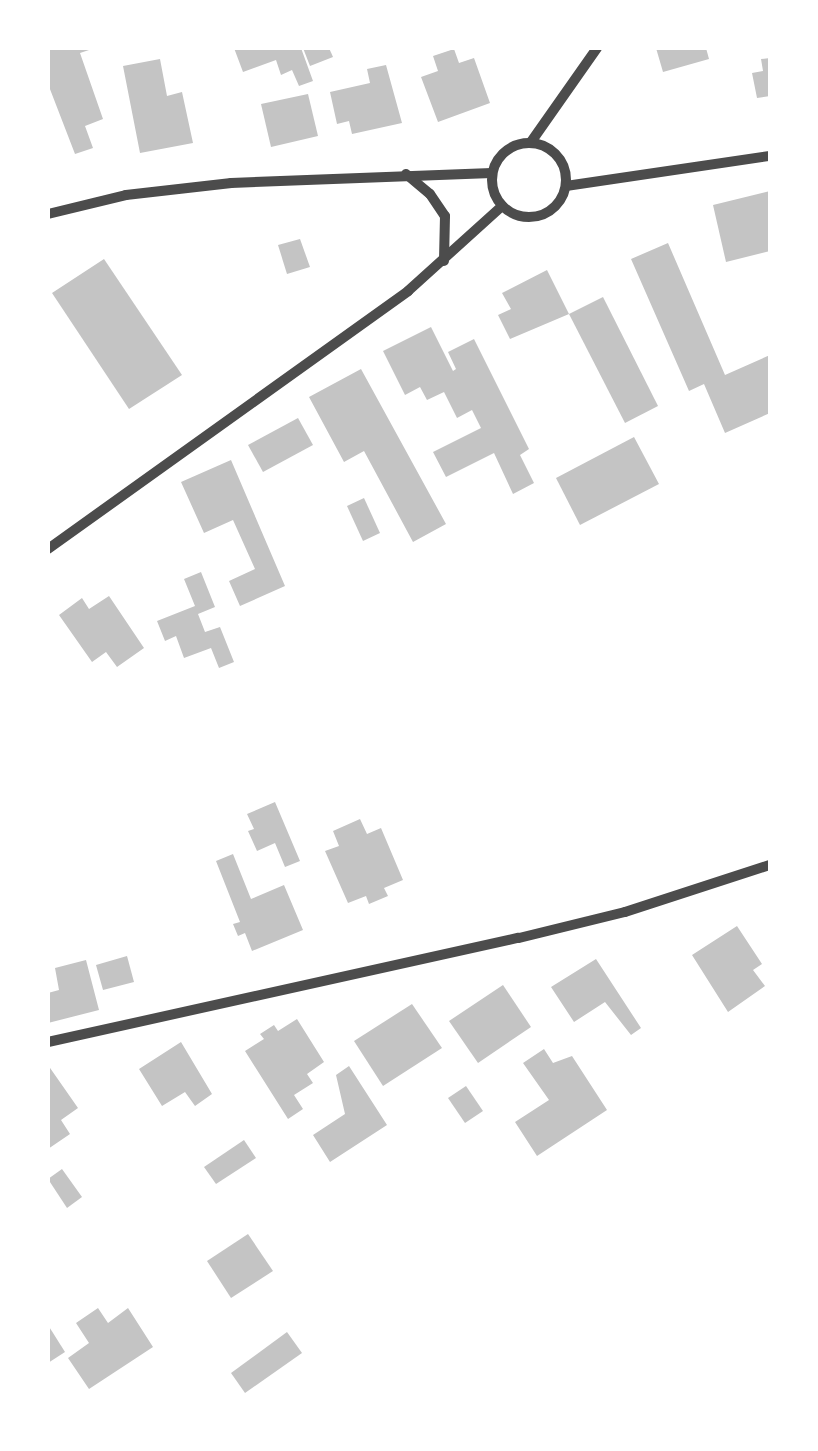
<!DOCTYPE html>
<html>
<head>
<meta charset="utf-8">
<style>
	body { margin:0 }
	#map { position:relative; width:818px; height:1451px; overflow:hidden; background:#fff; font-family:Georgia,serif }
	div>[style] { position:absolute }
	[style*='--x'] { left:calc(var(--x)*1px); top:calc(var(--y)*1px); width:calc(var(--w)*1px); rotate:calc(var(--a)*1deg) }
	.building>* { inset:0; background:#c4c4c4 }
	.minor>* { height:10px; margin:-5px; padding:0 5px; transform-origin:5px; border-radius:5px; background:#4c4c4c }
	.minor>.ring { margin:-5px; padding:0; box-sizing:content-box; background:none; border:10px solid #4c4c4c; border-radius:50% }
	span { translate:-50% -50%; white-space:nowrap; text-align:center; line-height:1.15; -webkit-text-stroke:10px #fff; paint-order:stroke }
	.frame { position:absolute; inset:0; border:50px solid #fff; pointer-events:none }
</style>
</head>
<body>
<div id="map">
	<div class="building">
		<i style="clip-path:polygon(48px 48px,95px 48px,80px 53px,103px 119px,85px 126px,93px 148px,75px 154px,48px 84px)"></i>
		<i style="clip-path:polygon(234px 48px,301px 48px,313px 81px,299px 86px,292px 70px,281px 75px,276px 60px,243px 72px)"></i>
		<i style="clip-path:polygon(303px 48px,329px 48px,333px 57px,310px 66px)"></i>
		<i style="clip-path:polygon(656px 48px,706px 48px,709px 59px,663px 72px)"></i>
		<i style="clip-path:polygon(454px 49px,459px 63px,474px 58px,490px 103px,438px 122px,421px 77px,438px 71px,433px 56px)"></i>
		<i style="clip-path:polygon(770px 58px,770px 96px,757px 98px,752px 73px,763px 71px,761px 59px)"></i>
		<i style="clip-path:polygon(160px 59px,167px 96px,182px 92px,193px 143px,140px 153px,123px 66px)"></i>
		<i style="clip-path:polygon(386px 65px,402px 123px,352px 134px,349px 121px,337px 124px,330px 92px,370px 83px,367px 69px)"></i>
		<i style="clip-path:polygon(308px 94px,318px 136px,271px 147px,261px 104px)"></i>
		<i style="clip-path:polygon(770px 191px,770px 251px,726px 262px,713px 205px)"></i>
		<i style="clip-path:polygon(300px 239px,310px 267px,287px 274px,278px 245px)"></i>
		<i style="clip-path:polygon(668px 243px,725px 375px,770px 355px,770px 413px,725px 433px,704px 384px,689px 391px,631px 259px)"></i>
		<i style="clip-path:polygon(104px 259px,182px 375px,129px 409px,52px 293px)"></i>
		<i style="clip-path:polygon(547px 270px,569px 314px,510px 339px,498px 315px,511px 309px,502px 293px)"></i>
		<i style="clip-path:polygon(603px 297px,658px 406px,625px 423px,569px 314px)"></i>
		<i style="clip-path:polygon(431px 327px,453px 371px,456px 369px,448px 352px,474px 339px,529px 449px,520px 455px,534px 483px,513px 494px,494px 453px,446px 477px,433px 452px,481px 428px,472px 410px,457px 418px,444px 392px,427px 400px,420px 387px,405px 395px,383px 351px)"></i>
		<i style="clip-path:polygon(361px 369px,446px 524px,413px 542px,364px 451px,344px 462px,309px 397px)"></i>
		<i style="clip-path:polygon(298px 418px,313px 445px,263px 472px,248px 445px)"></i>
		<i style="clip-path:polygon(634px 437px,659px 484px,580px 525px,556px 478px)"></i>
		<i style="clip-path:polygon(231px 460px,285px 586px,240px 606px,229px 581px,255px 569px,233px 520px,204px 533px,181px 482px)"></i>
		<i style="clip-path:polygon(364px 498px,380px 533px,363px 541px,347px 506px)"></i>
		<i style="clip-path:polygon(201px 572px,215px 607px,198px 614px,205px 632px,220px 627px,234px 662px,219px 668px,211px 648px,184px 658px,176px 636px,165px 641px,157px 621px,195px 606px,184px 579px)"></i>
		<i style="clip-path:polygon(109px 596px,144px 648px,117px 667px,106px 652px,92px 662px,59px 615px,82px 598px,89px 609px)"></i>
		<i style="clip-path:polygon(275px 802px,300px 861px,285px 867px,275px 843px,257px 851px,248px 831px,254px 829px,247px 814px)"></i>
		<i style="clip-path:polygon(360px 819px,367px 834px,381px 828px,403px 880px,384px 888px,388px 896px,369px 904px,366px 896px,348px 903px,325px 851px,339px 846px,333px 831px)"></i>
		<i style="clip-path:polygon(233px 854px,251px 899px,284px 885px,303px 930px,252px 951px,245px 933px,238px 936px,233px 924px,240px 922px,216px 861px)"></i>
		<i style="clip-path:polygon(737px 926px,762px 964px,753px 970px,765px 986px,728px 1012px,692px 955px)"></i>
		<i style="clip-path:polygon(127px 956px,134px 982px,103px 990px,96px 965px)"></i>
		<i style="clip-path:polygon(596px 959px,641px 1028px,631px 1035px,605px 1002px,574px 1022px,551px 987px)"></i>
		<i style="clip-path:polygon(86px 960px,99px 1010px,48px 1023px,48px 993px,59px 990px,55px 968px)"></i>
		<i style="clip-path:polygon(503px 985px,531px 1027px,478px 1063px,449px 1021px)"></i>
		<i style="clip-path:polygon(412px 1004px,442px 1048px,383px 1086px,354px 1041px)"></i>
		<i style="clip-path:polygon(297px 1019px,324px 1062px,307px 1074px,313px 1083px,294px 1095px,303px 1109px,288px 1119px,245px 1051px,264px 1039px,260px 1034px,274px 1025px,278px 1031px)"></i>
		<i style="clip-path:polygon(181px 1042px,212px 1094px,195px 1106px,185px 1092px,162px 1106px,139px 1069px)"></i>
		<i style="clip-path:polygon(544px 1049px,553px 1063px,572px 1056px,607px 1110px,537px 1156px,515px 1122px,549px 1100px,523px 1063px)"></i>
		<i style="clip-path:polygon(48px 1065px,78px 1108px,61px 1120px,70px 1134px,48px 1149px)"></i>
		<i style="clip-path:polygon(349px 1066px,387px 1125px,330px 1162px,313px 1135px,345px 1114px,336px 1075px)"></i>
		<i style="clip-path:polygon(466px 1086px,483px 1111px,465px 1123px,448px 1098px)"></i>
		<i style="clip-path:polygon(244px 1140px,256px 1158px,216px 1184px,204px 1167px)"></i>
		<i style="clip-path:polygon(62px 1169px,82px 1197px,67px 1208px,48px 1179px)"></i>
		<i style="clip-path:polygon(248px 1234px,273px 1271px,231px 1298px,207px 1261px)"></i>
		<i style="clip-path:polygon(98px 1308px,108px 1323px,128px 1308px,153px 1347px,89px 1389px,68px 1358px,89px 1343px,76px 1323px)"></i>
		<i style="clip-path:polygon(48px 1325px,65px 1352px,48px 1363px)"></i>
		<i style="clip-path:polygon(287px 1332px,302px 1353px,245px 1393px,231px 1373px)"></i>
	</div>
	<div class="minor">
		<i style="--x:531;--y:142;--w:115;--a:-54.9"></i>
		<i class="ring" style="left:492px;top:143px;width:64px;height:64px"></i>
		<i style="--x:406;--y:174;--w:31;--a:40"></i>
		<i style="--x:430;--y:194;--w:27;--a:56"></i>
		<i style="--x:445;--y:216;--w:45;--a:91.3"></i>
		<i style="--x:566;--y:186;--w:206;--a:-8.4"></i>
		<i style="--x:48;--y:214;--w:80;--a:-13.7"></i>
		<i style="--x:126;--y:195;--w:106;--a:-6.5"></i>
		<i style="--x:231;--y:183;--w:261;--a:-2.2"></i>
		<i style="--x:48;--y:549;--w:443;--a:-35.6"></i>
		<i style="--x:408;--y:291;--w:127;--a:-42.1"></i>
		<i style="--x:48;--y:1042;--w:482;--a:-12.5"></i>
		<i style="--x:519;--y:938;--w:109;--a:-13.8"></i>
		<i style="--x:625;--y:912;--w:152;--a:-18"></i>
	</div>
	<div class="frame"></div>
</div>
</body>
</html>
